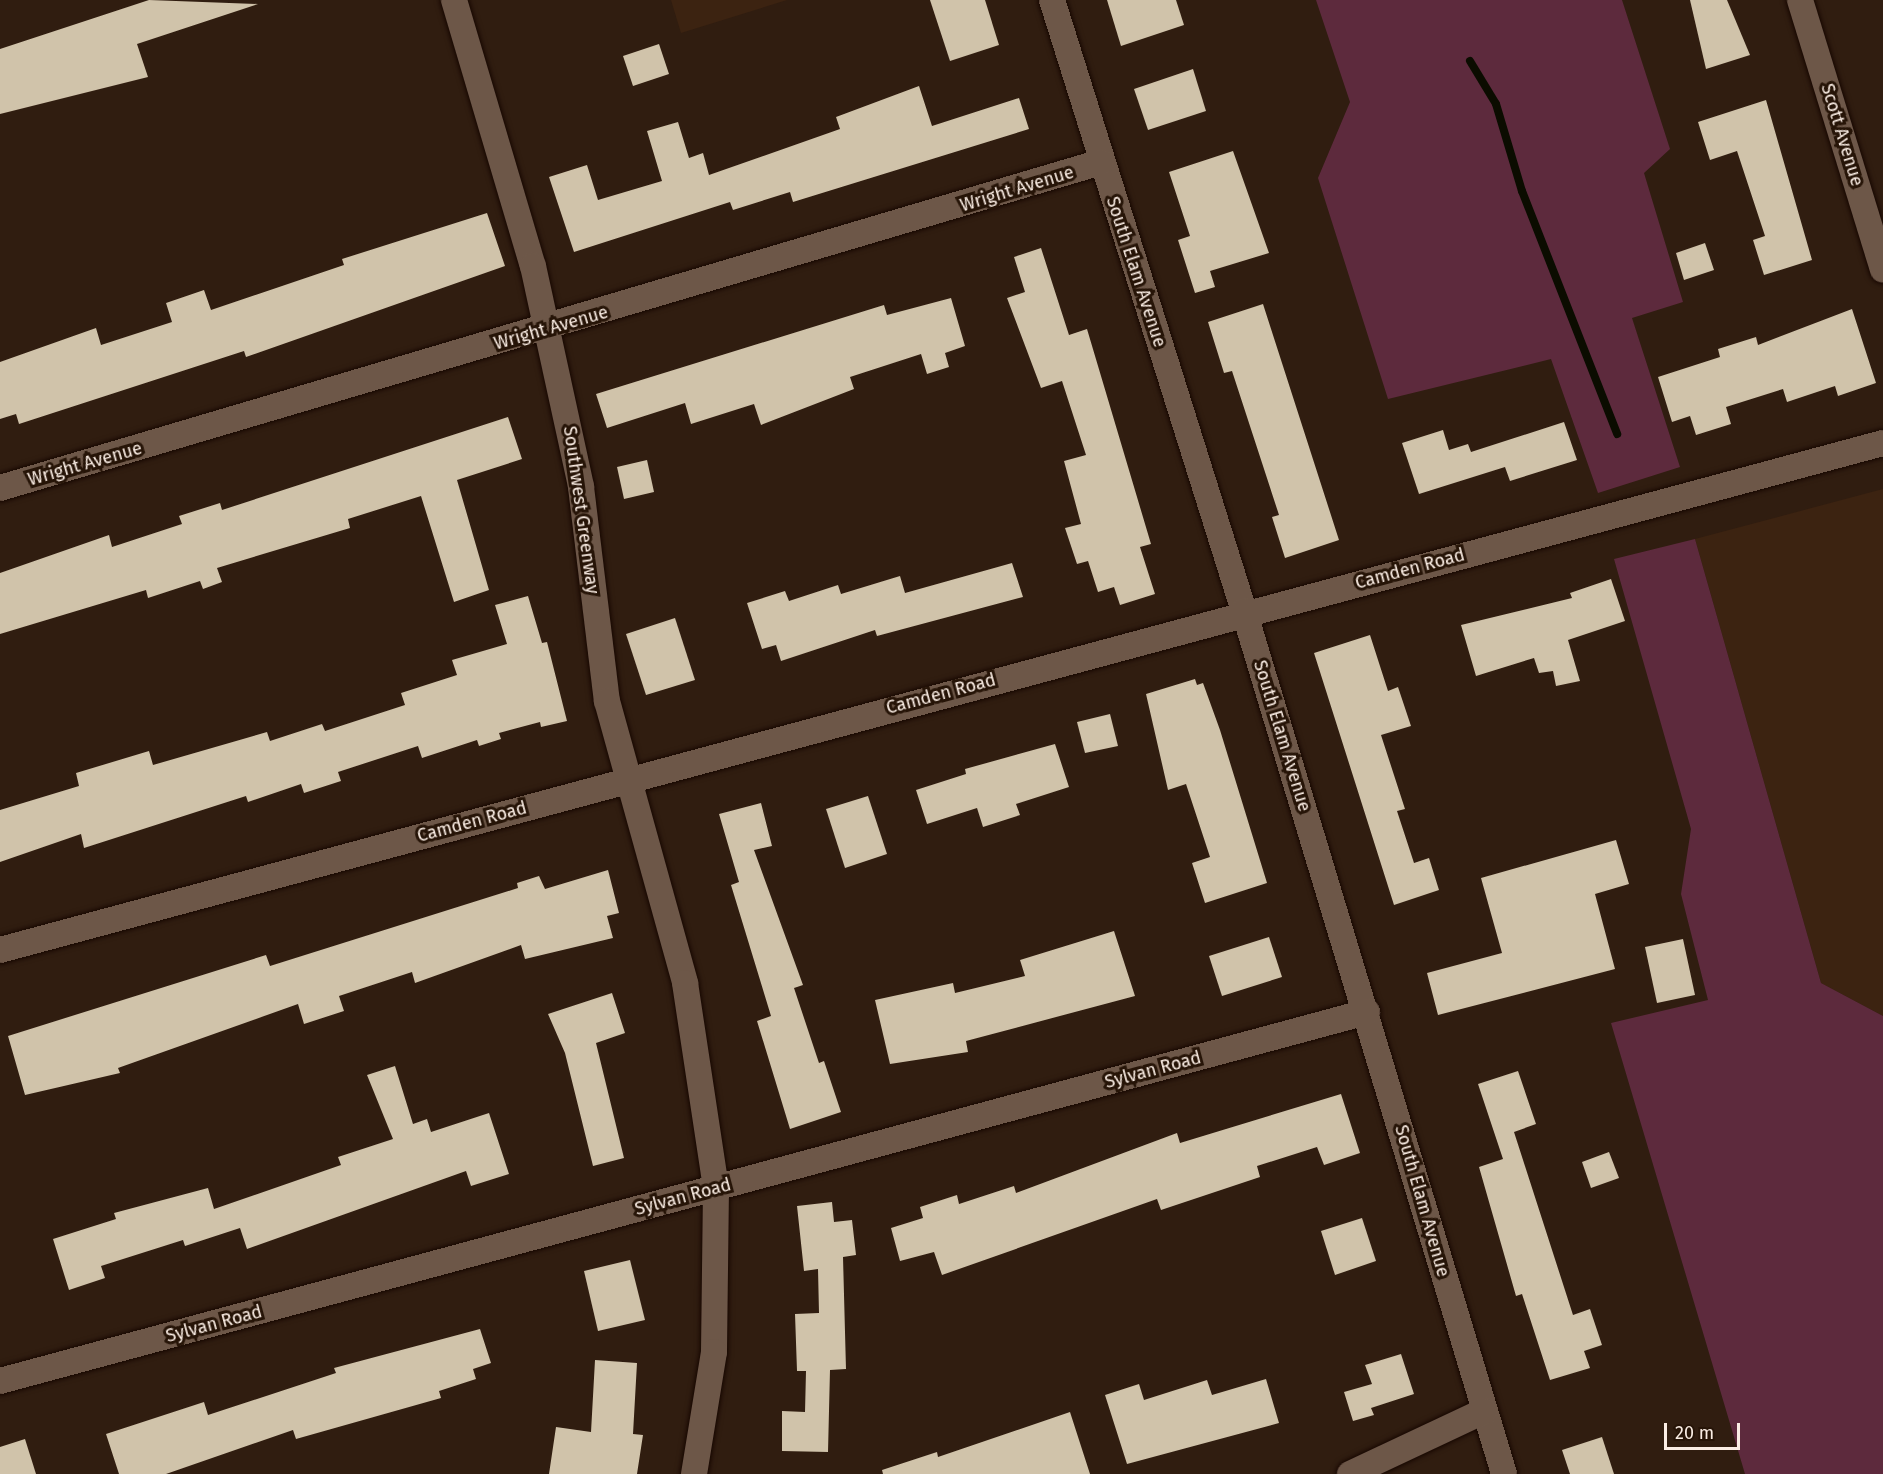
<!DOCTYPE html>
<html>
<head>
<meta charset="utf-8">
<style>
	body { margin:0 }
	#map { position:relative; width:1883px; height:1474px; overflow:hidden; background:#301d10; font-family:"Fira Sans",sans-serif }
	div>[style] { position:absolute }
	[style*='--x'] { left:calc(var(--x)*1px); top:calc(var(--y)*1px); width:calc(var(--w)*1px); rotate:calc(var(--a)*1deg) }
	.built>* { inset:0; background:#3c2311 }
	.green>* { inset:0; background:#5d2a3d }
	.stream>* { height:8px; margin:-4px; padding:0 4px; transform-origin:4px; border-radius:4px; background:#0b0c00 }
	.building>* { inset:0; background:#d0c3aa }
	.roads { filter:drop-shadow(0 0 2px #170700) drop-shadow(0 0 2px #170700) }
	.minor>* { height:26px; margin:-13px; padding:0 13px; transform-origin:13px; border-radius:13px; background:#6d5748 }
	span { translate:-50% -50%; white-space:nowrap; text-align:center; line-height:1.15; -webkit-text-stroke:6px #261407; paint-order:stroke }
	.street-label { font-size:18px; color:#faede4 }
	.scale { position:absolute; left:1664px; top:1423px; width:76px; height:27px; box-sizing:border-box; border:3px solid #faede4; border-top:0; padding-left:8px; font-size:18px; line-height:21px; white-space:nowrap; color:#faede4; -webkit-text-stroke:4px #261407; paint-order:stroke }
</style>
</head>
<body>
<div id="map">
	<div class="built">
		<i style="clip-path:polygon(671px 0,787px 0,681px 33px)"></i>
		<i style="clip-path:polygon(1883px 489px,1883px 1016px,1821px 983px,1695px 539px)"></i>
	</div>
	<div class="green">
		<i style="clip-path:polygon(1316px 0,1622px 0,1670px 149px,1644px 173px,1683px 302px,1632px 318px,1680px 467px,1598px 493px,1551px 359px,1388px 399px,1318px 178px,1350px 102px)"></i>
		<i style="clip-path:polygon(1695px 539px,1821px 983px,1883px 1016px,1883px 1474px,1745px 1474px,1611px 1023px,1708px 1000px,1681px 894px,1691px 829px,1614px 559px)"></i>
	</div>
	<div class="stream">
		<i style="--x:1470;--y:61;--w:50;--a:58.8"></i>
		<i style="--x:1496;--y:104;--w:91;--a:73.4"></i>
		<i style="--x:1522;--y:191;--w:261;--a:68.6"></i>
	</div>
	<div class="building">
		<i style="clip-path:polygon(149px 0,258px 4px,137px 44px,148px 77px,0 114px,0 49px)"></i>
		<i style="clip-path:polygon(930px 0,985px 0,999px 45px,950px 61px)"></i>
		<i style="clip-path:polygon(1107px 0,1176px 0,1184px 25px,1121px 46px)"></i>
		<i style="clip-path:polygon(1690px 0,1727px 0,1750px 55px,1706px 69px)"></i>
		<i style="clip-path:polygon(659px 44px,669px 74px,633px 86px,623px 56px)"></i>
		<i style="clip-path:polygon(1193px 69px,1206px 111px,1148px 130px,1134px 89px)"></i>
		<i style="clip-path:polygon(919px 86px,932px 126px,1019px 98px,1029px 129px,793px 202px,790px 192px,733px 210px,730px 202px,574px 252px,549px 177px,587px 165px,598px 200px,662px 181px,647px 131px,678px 122px,689px 158px,703px 153px,709px 175px,840px 129px,836px 117px)"></i>
		<i style="clip-path:polygon(1766px 100px,1812px 260px,1764px 275px,1753px 240px,1765px 236px,1737px 151px,1710px 160px,1698px 122px)"></i>
		<i style="clip-path:polygon(1233px 151px,1269px 253px,1210px 271px,1215px 287px,1195px 293px,1178px 240px,1190px 236px,1169px 172px)"></i>
		<i style="clip-path:polygon(487px 213px,505px 266px,246px 357px,244px 351px,19px 424px,16px 414px,0 419px,0 362px,96px 328px,101px 345px,172px 322px,166px 303px,204px 290px,211px 310px,344px 265px,342px 259px)"></i>
		<i style="clip-path:polygon(1705px 243px,1714px 270px,1684px 280px,1676px 253px)"></i>
		<i style="clip-path:polygon(1041px 248px,1069px 335px,1087px 329px,1151px 544px,1140px 547px,1155px 594px,1120px 605px,1114px 587px,1098px 592px,1088px 561px,1077px 564px,1065px 528px,1081px 524px,1064px 461px,1086px 455px,1062px 381px,1041px 388px,1007px 298px,1025px 292px,1014px 257px)"></i>
		<i style="clip-path:polygon(951px 298px,965px 346px,945px 353px,949px 367px,927px 374px,921px 354px,850px 377px,854px 389px,761px 425px,754px 404px,691px 424px,685px 403px,607px 428px,596px 394px,884px 305px,887px 315px)"></i>
		<i style="clip-path:polygon(1263px 304px,1339px 540px,1285px 558px,1272px 517px,1279px 515px,1232px 371px,1224px 373px,1208px 322px)"></i>
		<i style="clip-path:polygon(1852px 309px,1876px 383px,1838px 396px,1835px 386px,1787px 402px,1783px 389px,1726px 407px,1731px 424px,1696px 435px,1690px 416px,1672px 422px,1658px 377px,1720px 357px,1718px 349px,1756px 337px,1758px 345px)"></i>
		<i style="clip-path:polygon(508px 417px,522px 459px,457px 480px,489px 590px,454px 602px,421px 496px,348px 519px,350px 528px,217px 568px,222px 582px,203px 589px,200px 581px,148px 598px,146px 590px,0 634px,0 573px,109px 535px,112px 547px,182px 524px,179px 516px,220px 503px,222px 510px)"></i>
		<i style="clip-path:polygon(1564px 422px,1577px 460px,1510px 481px,1505px 467px,1419px 494px,1402px 443px,1443px 430px,1449px 450px,1468px 444px,1471px 452px)"></i>
		<i style="clip-path:polygon(647px 460px,654px 492px,624px 499px,617px 467px)"></i>
		<i style="clip-path:polygon(1012px 563px,1023px 597px,877px 636px,875px 630px,781px 661px,776px 645px,762px 649px,747px 603px,785px 591px,789px 601px,838px 585px,841px 594px,900px 576px,905px 593px)"></i>
		<i style="clip-path:polygon(1611px 579px,1625px 621px,1568px 640px,1580px 681px,1556px 686px,1553px 671px,1539px 673px,1534px 658px,1476px 676px,1461px 625px,1572px 598px,1570px 593px)"></i>
		<i style="clip-path:polygon(528px 596px,542px 643px,547px 642px,567px 721px,541px 727px,540px 722px,499px 733px,501px 739px,479px 746px,477px 740px,422px 758px,418px 746px,338px 772px,341px 781px,304px 793px,301px 784px,248px 802px,246px 796px,84px 848px,81px 834px,0 862px,0 810px,79px 786px,76px 773px,149px 751px,153px 765px,267px 732px,270px 741px,322px 724px,325px 731px,405px 705px,401px 693px,457px 675px,452px 660px,507px 644px,495px 605px)"></i>
		<i style="clip-path:polygon(675px 618px,695px 680px,646px 695px,626px 634px)"></i>
		<i style="clip-path:polygon(1370px 635px,1388px 691px,1398px 687px,1411px 726px,1381px 735px,1405px 809px,1397px 811px,1414px 863px,1429px 858px,1439px 890px,1394px 905px,1314px 653px)"></i>
		<i style="clip-path:polygon(1195px 679px,1197px 685px,1203px 683px,1220px 730px,1267px 883px,1205px 903px,1192px 863px,1210px 857px,1186px 784px,1168px 790px,1146px 694px)"></i>
		<i style="clip-path:polygon(1110px 714px,1118px 746px,1085px 753px,1077px 722px)"></i>
		<i style="clip-path:polygon(1055px 744px,1069px 787px,1016px 804px,1020px 815px,983px 827px,977px 808px,927px 824px,916px 790px,966px 774px,965px 769px)"></i>
		<i style="clip-path:polygon(868px 796px,887px 854px,845px 868px,826px 809px)"></i>
		<i style="clip-path:polygon(761px 803px,772px 846px,754px 850px,803px 985px,794px 988px,819px 1063px,824px 1061px,841px 1112px,790px 1129px,757px 1021px,771px 1016px,731px 885px,739px 882px,719px 814px)"></i>
		<i style="clip-path:polygon(1616px 840px,1629px 884px,1595px 894px,1615px 969px,1438px 1015px,1427px 973px,1502px 953px,1481px 878px)"></i>
		<i style="clip-path:polygon(608px 870px,619px 913px,607px 916px,613px 938px,525px 959px,521px 945px,415px 983px,412px 972px,339px 996px,344px 1011px,304px 1024px,298px 1004px,118px 1068px,120px 1073px,25px 1095px,8px 1036px,266px 955px,270px 966px,518px 888px,517px 883px,539px 876px,545px 889px)"></i>
		<i style="clip-path:polygon(1114px 931px,1135px 996px,966px 1041px,968px 1052px,890px 1064px,875px 1000px,953px 983px,955px 993px,1025px 976px,1020px 960px)"></i>
		<i style="clip-path:polygon(1269px 937px,1282px 977px,1222px 996px,1209px 956px)"></i>
		<i style="clip-path:polygon(1683px 939px,1695px 995px,1657px 1003px,1645px 947px)"></i>
		<i style="clip-path:polygon(612px 993px,625px 1033px,596px 1043px,624px 1158px,593px 1166px,565px 1053px,548px 1014px)"></i>
		<i style="clip-path:polygon(395px 1066px,413px 1124px,427px 1119px,431px 1132px,489px 1113px,509px 1174px,471px 1186px,466px 1171px,247px 1249px,240px 1228px,185px 1246px,183px 1240px,101px 1266px,105px 1278px,69px 1290px,53px 1239px,116px 1219px,114px 1213px,208px 1188px,214px 1209px,341px 1165px,338px 1157px,393px 1139px,367px 1075px)"></i>
		<i style="clip-path:polygon(1518px 1071px,1536px 1124px,1514px 1132px,1573px 1315px,1590px 1309px,1602px 1345px,1584px 1351px,1590px 1368px,1550px 1380px,1522px 1294px,1516px 1296px,1479px 1167px,1503px 1159px,1478px 1084px)"></i>
		<i style="clip-path:polygon(1341px 1094px,1360px 1153px,1324px 1165px,1317px 1147px,1257px 1166px,1260px 1177px,1161px 1210px,1157px 1199px,942px 1275px,934px 1252px,900px 1261px,891px 1228px,923px 1218px,920px 1207px,957px 1195px,959px 1204px,1014px 1186px,1016px 1193px,1177px 1133px,1180px 1143px)"></i>
		<i style="clip-path:polygon(1609px 1152px,1619px 1178px,1591px 1188px,1582px 1162px)"></i>
		<i style="clip-path:polygon(832px 1202px,834px 1222px,852px 1220px,856px 1255px,843px 1257px,846px 1369px,830px 1370px,828px 1452px,782px 1451px,782px 1411px,805px 1412px,806px 1371px,797px 1371px,795px 1314px,819px 1313px,818px 1269px,804px 1271px,797px 1206px)"></i>
		<i style="clip-path:polygon(1362px 1218px,1376px 1261px,1335px 1275px,1321px 1231px)"></i>
		<i style="clip-path:polygon(630px 1260px,645px 1320px,598px 1331px,584px 1271px)"></i>
		<i style="clip-path:polygon(480px 1329px,491px 1363px,473px 1369px,476px 1379px,439px 1391px,441px 1398px,296px 1439px,293px 1430px,166px 1474px,119px 1474px,106px 1434px,204px 1402px,208px 1415px,336px 1373px,334px 1368px)"></i>
		<i style="clip-path:polygon(1401px 1354px,1414px 1394px,1371px 1408px,1374px 1415px,1353px 1421px,1344px 1392px,1372px 1384px,1365px 1365px)"></i>
		<i style="clip-path:polygon(595px 1360px,637px 1363px,633px 1434px,643px 1435px,637px 1474px,549px 1474px,556px 1427px,591px 1432px)"></i>
		<i style="clip-path:polygon(1266px 1379px,1279px 1423px,1127px 1464px,1105px 1395px,1139px 1384px,1144px 1400px,1207px 1380px,1212px 1395px)"></i>
		<i style="clip-path:polygon(1070px 1412px,1090px 1474px,883px 1474px,882px 1470px,937px 1452px,938px 1457px)"></i>
		<i style="clip-path:polygon(1602px 1437px,1614px 1474px,1570px 1474px,1562px 1450px)"></i>
		<i style="clip-path:polygon(25px 1439px,36px 1474px,0 1474px,0 1447px)"></i>
	</div>
	<div class="roads">
		<div class="minor">
			<i style="--x:454;--y:0;--w:277;--a:73.5"></i>
			<i style="--x:533;--y:266;--w:226;--a:77.7"></i>
			<i style="--x:581;--y:487;--w:216;--a:83.1"></i>
			<i style="--x:607;--y:701;--w:293;--a:74.5"></i>
			<i style="--x:685;--y:983;--w:207;--a:81.4"></i>
			<i style="--x:716;--y:1188;--w:164;--a:90.7"></i>
			<i style="--x:714;--y:1352;--w:124;--a:99.3"></i>
			<i style="--x:1052;--y:0;--w:640;--a:72.56"></i>
			<i style="--x:1244;--y:611;--w:901;--a:73.23"></i>
			<i style="--x:1800;--y:0;--w:282;--a:72.9"></i>
			<i style="--x:0;--y:488;--w:1148;--a:-16.49"></i>
			<i style="--x:0;--y:950;--w:1950;--a:-15.07"></i>
			<i style="--x:0;--y:1381;--w:1416;--a:-15.11"></i>
			<i style="--x:1350;--y:1474;--w:148;--a:-25.2"></i>
		</div>
	</div>
	<div class="street-label">
		<span style="left:1842px;top:135px;rotate:73deg">Scott Avenue</span>
		<span style="left:1017px;top:189px;rotate:-17deg">Wright Avenue</span>
		<span style="left:1136px;top:272px;rotate:72deg">South Elam Avenue</span>
		<span style="left:551px;top:328px;rotate:-16deg">Wright Avenue</span>
		<span style="left:85px;top:464px;rotate:-16deg">Wright Avenue</span>
		<span style="left:581px;top:510px;rotate:82deg">Southwest Greenway</span>
		<span style="left:1410px;top:569px;rotate:-15deg">Camden Road</span>
		<span style="left:941px;top:694px;rotate:-15deg">Camden Road</span>
		<span style="left:1282px;top:736px;rotate:73deg">South Elam Avenue</span>
		<span style="left:472px;top:822px;rotate:-15deg">Camden Road</span>
		<span style="left:1153px;top:1070px;rotate:-15deg">Sylvan Road</span>
		<span style="left:683px;top:1197px;rotate:-15deg">Sylvan Road</span>
		<span style="left:1422px;top:1201px;rotate:74deg">South Elam Avenue</span>
		<span style="left:214px;top:1324px;rotate:-15deg">Sylvan Road</span>
	</div>
	<div class="scale">20 m</div>
</div>
</body>
</html>
